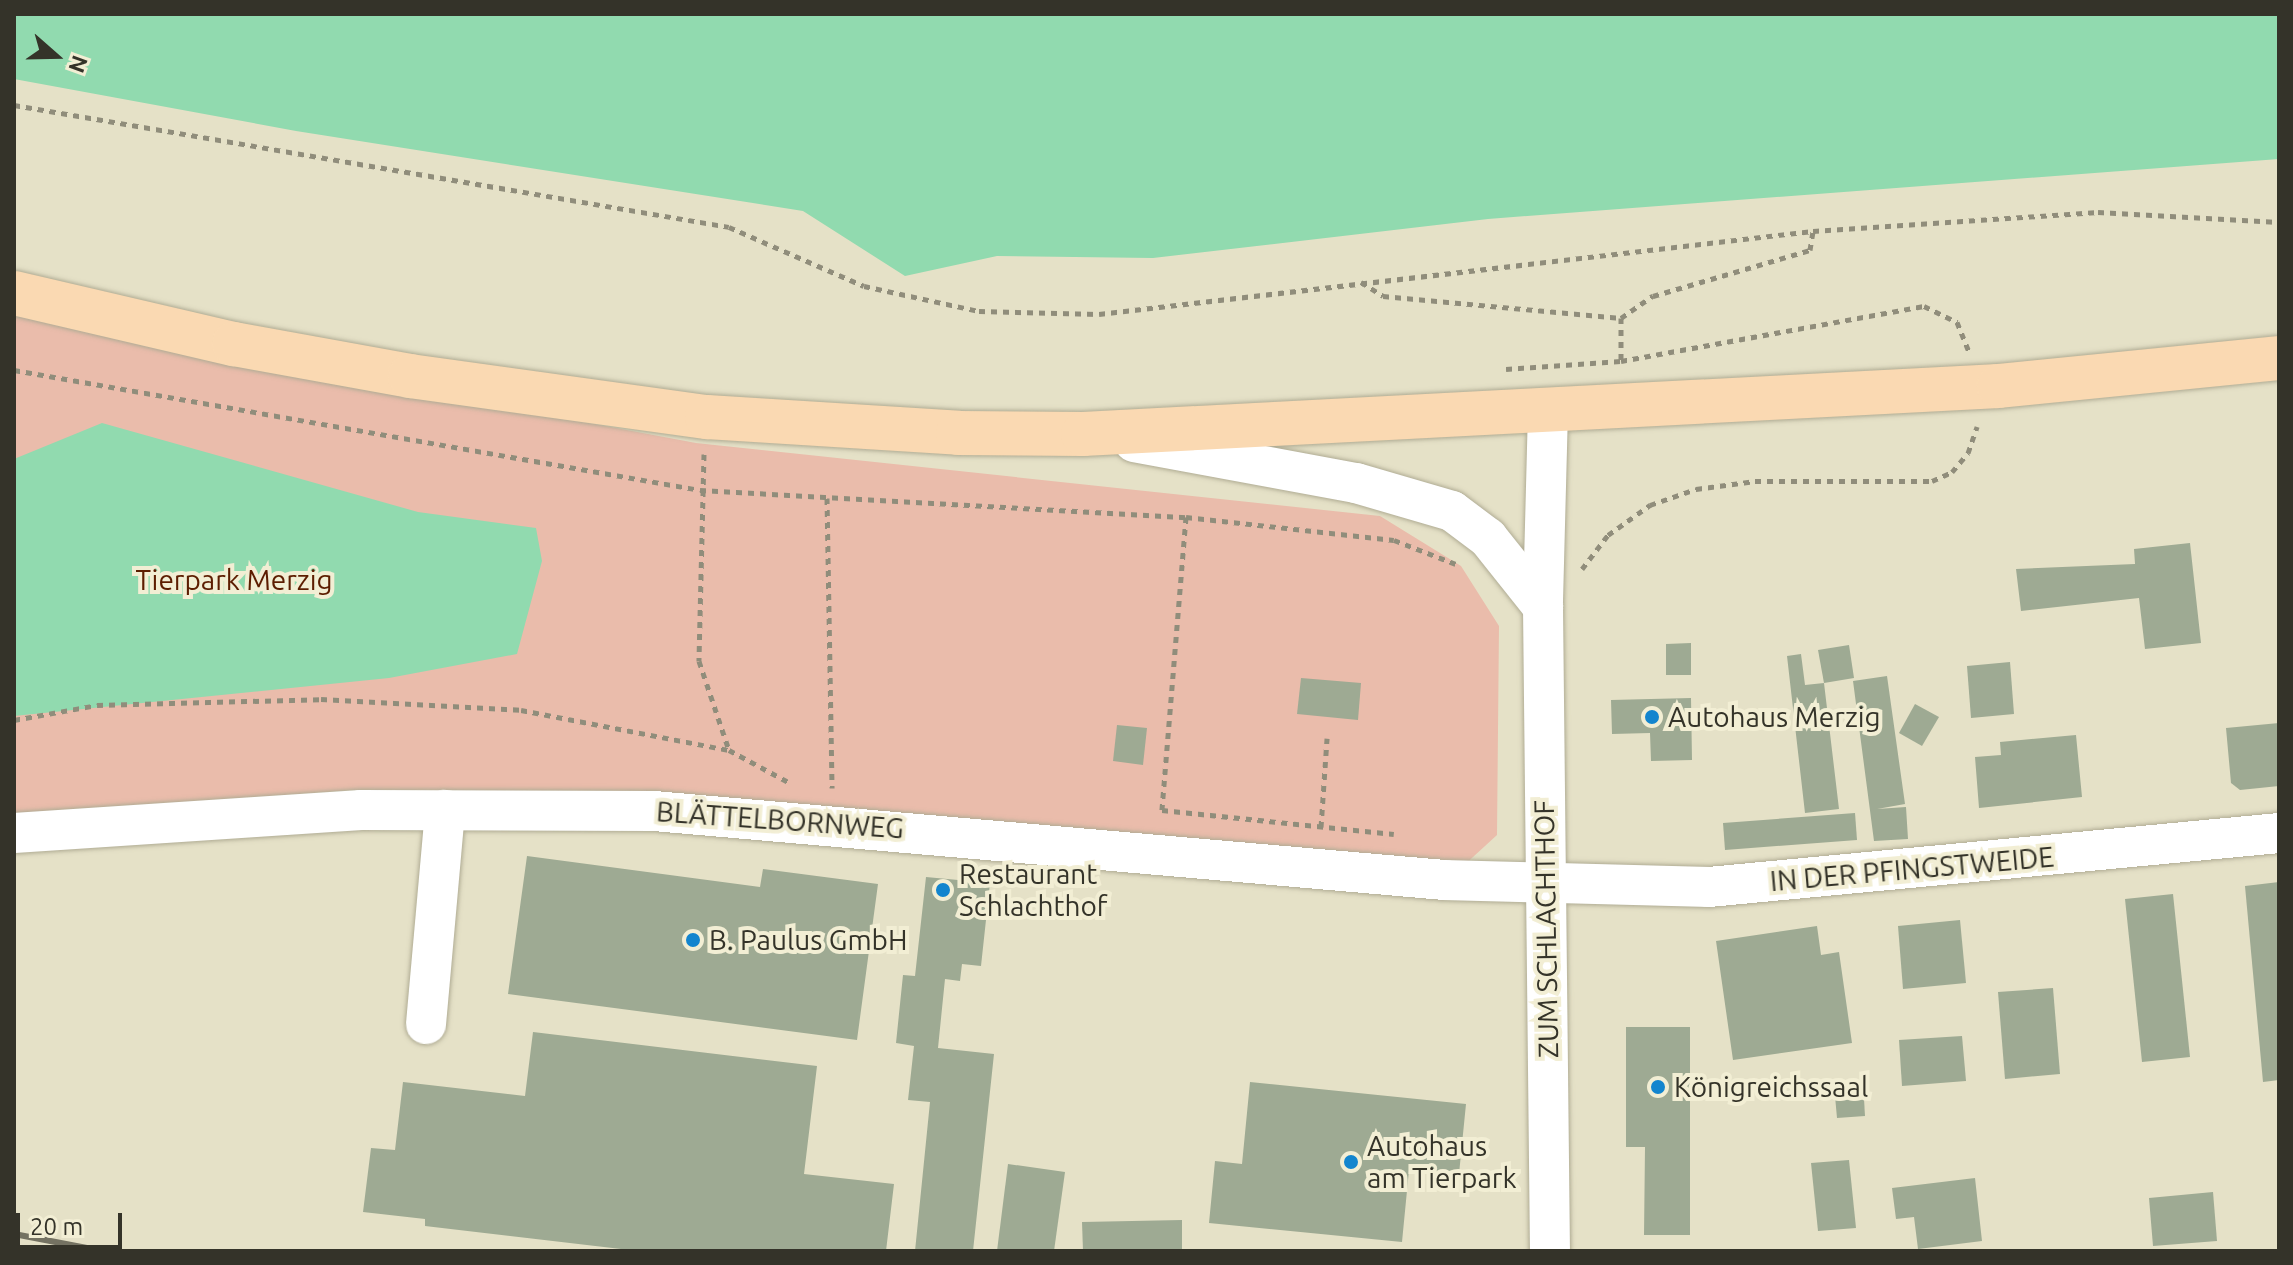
<!DOCTYPE html>
<html>
<head>
<meta charset="utf-8">
<style>
	body { margin:0 }
	#map { position:relative; width:2293px; height:1265px; overflow:hidden; background:#e5e1c7; font-family:Ubuntu,sans-serif }
	div>[style] { position:absolute }
	[style*='--x'] { left:calc(var(--x)*1px); top:calc(var(--y)*1px); width:calc(var(--w)*1px); rotate:calc(var(--a)*1deg) }
	.green>* { inset:0; background:#eabcab }
	.water>* { inset:0; background:#91daaf }
	.building>* { inset:0; background:#9eaa93 }
	.path>* { height:5px; margin-top:-2.5px; transform-origin:0; background:repeating-linear-gradient(90deg,#908d7b 0 6px,transparent 0 12px) }
	.roads { filter:drop-shadow(0 0 2px #b0ac94) drop-shadow(0 0 2px #b0ac94) }
	.minor>* { height:40px; margin:-20px; padding:0 20px; transform-origin:20px; border-radius:20px; background:#fff }
	.major>* { height:44px; margin:-22px; padding:0 22px; transform-origin:22px; border-radius:22px; background:#fad9b2 }
	.rail>* { height:6px; margin:-3px; padding:0 3px; transform-origin:3px; border-radius:3px; background:#747262 }
	.dots>* { width:22px; height:22px; translate:-50% -50%; box-sizing:border-box; border:4px solid #f2eed4; border-radius:50% }
	span { translate:-50% -50%; white-space:nowrap; text-align:center; line-height:1.15; -webkit-text-stroke:8px #f2eed4; paint-order:stroke }
	.park-label { font-size:28px; color:#5c1d00 }
	.poi-label { font-size:28px; color:#343329 }
	.left { translate:0 -50%; text-align:left }
	.street-label { font-size:28px; color:#343329 }
	.frame { position:absolute; inset:0; border:16px solid #343329; pointer-events:none }
	.north { position:absolute; left:16px; top:16px; width:80px; height:80px; -webkit-text-stroke:6px #f2eed4; paint-order:stroke; rotate:110deg; font-size:22px; font-weight:700; line-height:32px; text-align:center; color:#343329 }
	.north::after { content:''; display:block; margin:auto; width:28px; height:36px; background:#343329; clip-path:polygon(50% 0,100% 100%,50% 72%,0 100%) }
	.scale { position:absolute; left:16px; top:1213px; width:106px; height:36px; box-sizing:border-box; border:4px solid #343329; border-top:0; padding-left:10px; font-size:24px; line-height:28px; white-space:nowrap; color:#343329; -webkit-text-stroke:6px #f2eed4; paint-order:stroke }
</style>
</head>
<body>
<div id="map">
	<div class="green">
		<i style="clip-path:polygon(14px 315px,696px 443px,1380px 516px,1461px 566px,1499px 626px,1497px 835px,1461px 868px,669px 794px,352px 790px,14px 816px)"></i>
	</div>
	<div class="water">
		<i style="clip-path:polygon(14px 14px,2279px 14px,2279px 159px,1488px 219px,1153px 258px,997px 256px,905px 276px,803px 211px,296px 131px,14px 79px)"></i>
		<i style="clip-path:polygon(102px 423px,418px 512px,536px 528px,542px 561px,517px 654px,389px 678px,14px 716px,14px 459px)"></i>
	</div>
	<div class="building">
		<i style="clip-path:polygon(2190px 543px,2201px 643px,2145px 649px,2139px 598px,2021px 611px,2016px 569px,2135px 564px,2134px 549px)"></i>
		<i style="clip-path:polygon(1691px 643px,1691px 675px,1666px 675px,1666px 644px)"></i>
		<i style="clip-path:polygon(1849px 645px,1854px 678px,1824px 683px,1818px 650px)"></i>
		<i style="clip-path:polygon(1801px 654px,1805px 685px,1824px 683px,1839px 809px,1805px 813px,1787px 656px)"></i>
		<i style="clip-path:polygon(2010px 662px,2014px 714px,1971px 718px,1967px 666px)"></i>
		<i style="clip-path:polygon(1887px 676px,1905px 804px,1877px 809px,1906px 807px,1908px 839px,1874px 841px,1853px 681px)"></i>
		<i style="clip-path:polygon(1301px 678px,1361px 683px,1358px 720px,1297px 714px)"></i>
		<i style="clip-path:polygon(1691px 698px,1692px 760px,1651px 761px,1650px 733px,1612px 734px,1611px 700px)"></i>
		<i style="clip-path:polygon(1915px 704px,1939px 717px,1922px 746px,1899px 733px)"></i>
		<i style="clip-path:polygon(2279px 723px,2279px 786px,2240px 790px,2231px 783px,2226px 728px)"></i>
		<i style="clip-path:polygon(1117px 725px,1147px 728px,1143px 765px,1113px 761px)"></i>
		<i style="clip-path:polygon(2076px 735px,2082px 797px,1979px 808px,1975px 757px,2001px 755px,2000px 742px)"></i>
		<i style="clip-path:polygon(1855px 813px,1857px 840px,1725px 850px,1723px 823px)"></i>
		<i style="clip-path:polygon(527px 856px,760px 887px,763px 869px,878px 884px,857px 1040px,508px 994px)"></i>
		<i style="clip-path:polygon(926px 877px,990px 883px,981px 966px,962px 964px,960px 981px,945px 979px,938px 1048px,994px 1054px,973px 1251px,915px 1251px,930px 1102px,908px 1100px,914px 1046px,896px 1043px,903px 975px,915px 976px)"></i>
		<i style="clip-path:polygon(2279px 882px,2279px 1080px,2263px 1082px,2245px 886px)"></i>
		<i style="clip-path:polygon(2173px 894px,2190px 1057px,2142px 1062px,2125px 899px)"></i>
		<i style="clip-path:polygon(1960px 920px,1966px 983px,1903px 989px,1898px 926px)"></i>
		<i style="clip-path:polygon(1817px 926px,1821px 955px,1839px 952px,1852px 1043px,1733px 1060px,1716px 941px)"></i>
		<i style="clip-path:polygon(2053px 988px,2060px 1074px,2005px 1079px,1998px 992px)"></i>
		<i style="clip-path:polygon(1626px 1027px,1690px 1027px,1690px 1235px,1644px 1235px,1645px 1147px,1626px 1147px)"></i>
		<i style="clip-path:polygon(533px 1032px,817px 1066px,804px 1174px,894px 1184px,886px 1251px,638px 1251px,425px 1226px,425px 1219px,363px 1212px,371px 1148px,395px 1150px,403px 1082px,525px 1096px)"></i>
		<i style="clip-path:polygon(1962px 1036px,1966px 1081px,1902px 1086px,1899px 1040px)"></i>
		<i style="clip-path:polygon(1250px 1082px,1466px 1104px,1459px 1174px,1409px 1170px,1402px 1242px,1209px 1223px,1215px 1161px,1242px 1164px)"></i>
		<i style="clip-path:polygon(1863px 1082px,1865px 1116px,1837px 1118px,1834px 1085px)"></i>
		<i style="clip-path:polygon(1849px 1160px,1856px 1228px,1818px 1231px,1811px 1163px)"></i>
		<i style="clip-path:polygon(1008px 1164px,1065px 1172px,1054px 1251px,997px 1251px)"></i>
		<i style="clip-path:polygon(1975px 1178px,1982px 1241px,1918px 1249px,1914px 1217px,1896px 1219px,1892px 1188px)"></i>
		<i style="clip-path:polygon(2213px 1192px,2217px 1241px,2153px 1246px,2149px 1198px)"></i>
		<i style="clip-path:polygon(1182px 1220px,1182px 1251px,1083px 1251px,1082px 1222px)"></i>
	</div>
	<div class="path">
		<i style="--x:14;--y:105;--w:725;--a:9.68"></i>
		<i style="--x:729;--y:227;--w:147;--a:23.6"></i>
		<i style="--x:864;--y:286;--w:118;--a:12.3"></i>
		<i style="--x:979;--y:311;--w:120;--a:1.4"></i>
		<i style="--x:1099;--y:314;--w:719;--a:-6.63"></i>
		<i style="--x:1813;--y:231;--w:286;--a:-3.8"></i>
		<i style="--x:2098;--y:212;--w:181;--a:3.2"></i>
		<i style="--x:1361;--y:282;--w:26;--a:32"></i>
		<i style="--x:1383;--y:296;--w:239;--a:5.3"></i>
		<i style="--x:1621;--y:318;--w:39;--a:-35"></i>
		<i style="--x:1653;--y:296;--w:164;--a:-16.3"></i>
		<i style="--x:1810;--y:250;--w:19;--a:-81"></i>
		<i style="--x:1621;--y:318;--w:43;--a:90"></i>
		<i style="--x:1621;--y:361;--w:308;--a:-10.3"></i>
		<i style="--x:1924;--y:306;--w:37;--a:26"></i>
		<i style="--x:1957;--y:322;--w:31;--a:68"></i>
		<i style="--x:1506;--y:369;--w:115;--a:-4"></i>
		<i style="--x:14;--y:370;--w:696;--a:9.92"></i>
		<i style="--x:700;--y:490;--w:487;--a:3.2"></i>
		<i style="--x:1186;--y:517;--w:209;--a:6.3"></i>
		<i style="--x:1394;--y:540;--w:66;--a:21.2"></i>
		<i style="--x:704;--y:454;--w:207;--a:91.4"></i>
		<i style="--x:699;--y:661;--w:94;--a:71.4"></i>
		<i style="--x:729;--y:750;--w:69;--a:28.4"></i>
		<i style="--x:827;--y:498;--w:290;--a:89"></i>
		<i style="--x:1186;--y:517;--w:294;--a:94.7"></i>
		<i style="--x:1162;--y:810;--w:233;--a:5.9"></i>
		<i style="--x:1582;--y:569;--w:43;--a:-52.6"></i>
		<i style="--x:1608;--y:535;--w:52;--a:-35.5"></i>
		<i style="--x:1650;--y:505;--w:49;--a:-19.2"></i>
		<i style="--x:1696;--y:489;--w:60;--a:-7.7"></i>
		<i style="--x:1755;--y:481;--w:177;--a:0"></i>
		<i style="--x:1932;--y:481;--w:22;--a:-24"></i>
		<i style="--x:1952;--y:472;--w:25;--a:-50"></i>
		<i style="--x:1968;--y:453;--w:28;--a:-71"></i>
		<i style="--x:14;--y:720;--w:84;--a:-10.2"></i>
		<i style="--x:97;--y:705;--w:224;--a:-1.5"></i>
		<i style="--x:321;--y:699;--w:200;--a:3.1"></i>
		<i style="--x:521;--y:710;--w:212;--a:10.9"></i>
		<i style="--x:1321;--y:827;--w:89;--a:-86.1"></i>
	</div>
	<div class="roads">
		<div class="minor">
			<i style="--x:1548;--y:410;--w:197;--a:91.5"></i>
			<i style="--x:1543;--y:607;--w:644;--a:89.38"></i>
			<i style="--x:1134;--y:442;--w:226;--a:10.5"></i>
			<i style="--x:1356;--y:483;--w:100;--a:16.3"></i>
			<i style="--x:1452;--y:511;--w:45;--a:36.9"></i>
			<i style="--x:1488;--y:538;--w:88;--a:51.4"></i>
			<i style="--x:14;--y:833;--w:348;--a:-3.8"></i>
			<i style="--x:361;--y:810;--w:293;--a:0.2"></i>
			<i style="--x:654;--y:811;--w:793;--a:4.99"></i>
			<i style="--x:1444;--y:880;--w:265;--a:1.5"></i>
			<i style="--x:1709;--y:887;--w:573;--a:-5.41"></i>
			<i style="--x:426;--y:1024;--w:215;--a:-84.9"></i>
		</div>
		<div class="major">
			<i style="--x:14;--y:293;--w:226;--a:13.1"></i>
			<i style="--x:234;--y:344;--w:179;--a:10.3"></i>
			<i style="--x:410;--y:376;--w:300;--a:7.9"></i>
			<i style="--x:707;--y:417;--w:252;--a:3.6"></i>
			<i style="--x:958;--y:433;--w:125;--a:0.5"></i>
			<i style="--x:1083;--y:434;--w:917;--a:-3"></i>
			<i style="--x:1999;--y:386;--w:281;--a:-5.7"></i>
		</div>
	</div>
	<div class="rail">
		<i style="--x:14;--y:1234;--w:90;--a:10.9"></i>
	</div>
	<div class="dots">
		<i style="left:1652px;top:717px;background:#1385ce"></i>
		<i style="left:943px;top:890px;background:#1385ce"></i>
		<i style="left:693px;top:940px;background:#1385ce"></i>
		<i style="left:1658px;top:1087px;background:#1385ce"></i>
		<i style="left:1351px;top:1162px;background:#1385ce"></i>
	</div>
	<div class="park-label">
		<span style="left:234px;top:580px">Tierpark Merzig</span>
	</div>
	<div class="poi-label">
		<span class="left" style="left:1668px;top:717px">Autohaus Merzig</span>
		<span class="left" style="left:959px;top:890px">Restaurant<br>Schlachthof</span>
		<span class="left" style="left:709px;top:940px">B. Paulus GmbH</span>
		<span class="left" style="left:1674px;top:1087px">Königreichssaal</span>
		<span class="left" style="left:1367px;top:1162px">Autohaus<br>am Tierpark</span>
	</div>
	<div class="street-label">
		<span style="left:780px;top:820px;rotate:4deg">BLÄTTELBORNWEG</span>
		<span style="left:1912px;top:869px;rotate:-5deg">IN DER PFINGSTWEIDE</span>
		<span style="left:1546px;top:929px;rotate:-91deg">ZUM SCHLACHTHOF</span>
	</div>
	<div class="frame"></div>
	<div class="north">N</div>
	<div class="scale">20 m</div>
</div>
</body>
</html>
